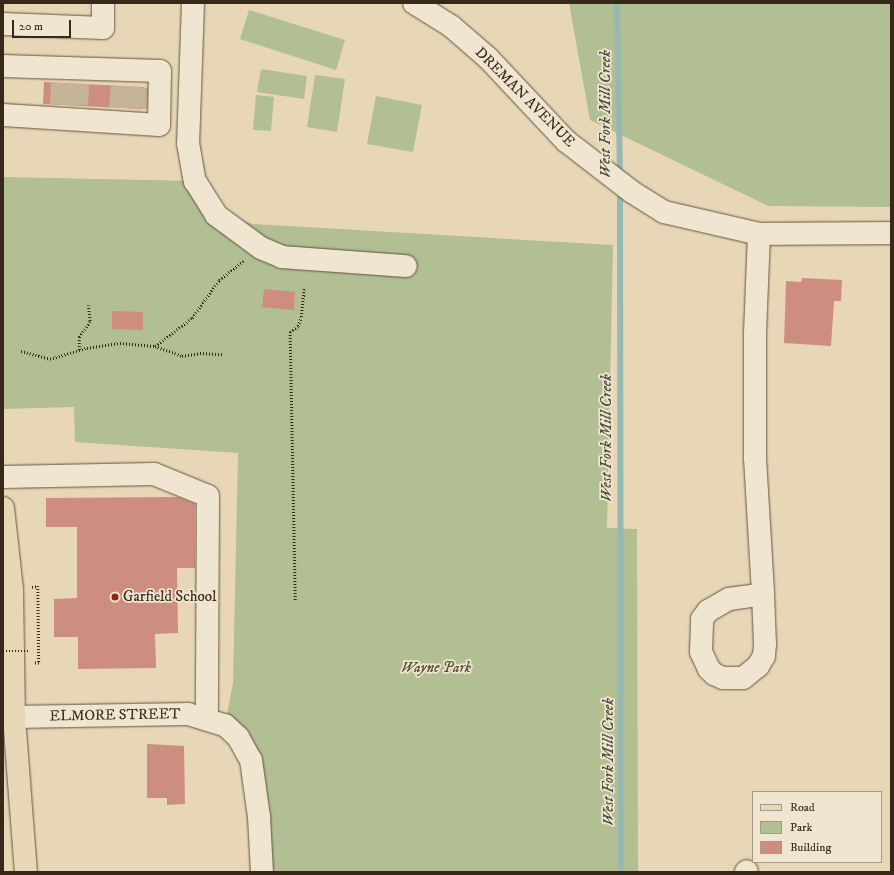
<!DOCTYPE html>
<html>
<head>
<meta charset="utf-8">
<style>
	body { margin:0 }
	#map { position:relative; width:894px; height:875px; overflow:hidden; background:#e8d7b6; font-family:"IM FELL DW Pica",serif }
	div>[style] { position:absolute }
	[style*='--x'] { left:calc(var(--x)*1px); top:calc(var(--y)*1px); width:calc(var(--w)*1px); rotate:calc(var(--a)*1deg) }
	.green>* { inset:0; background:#b1bf92 }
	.stream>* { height:6px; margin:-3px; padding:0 3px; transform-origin:3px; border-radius:3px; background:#97b9b1 }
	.building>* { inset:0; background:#ce8d81 }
	.minor-tunnel>* { height:22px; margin-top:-11px; transform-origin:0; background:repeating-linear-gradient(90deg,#c5b497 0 22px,transparent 0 33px) }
	.path>* { height:2.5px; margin-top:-1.25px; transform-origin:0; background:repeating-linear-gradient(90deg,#372919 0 1px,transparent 0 3px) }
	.roads { filter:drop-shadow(0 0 1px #635440) drop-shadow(0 0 1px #635440) }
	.minor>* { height:22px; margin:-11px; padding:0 11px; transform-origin:11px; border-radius:11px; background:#f0e5d0 }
	.major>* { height:22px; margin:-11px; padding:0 11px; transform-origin:11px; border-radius:11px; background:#e8d7b6 }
	.path-bridge>* { height:2.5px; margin-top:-1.25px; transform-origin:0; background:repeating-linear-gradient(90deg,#372919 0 1px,transparent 0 3px) }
	.dots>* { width:11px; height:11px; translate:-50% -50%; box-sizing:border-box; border:2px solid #f0e5d0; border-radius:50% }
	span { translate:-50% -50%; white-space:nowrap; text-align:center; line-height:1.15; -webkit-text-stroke:3.5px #f0e5d0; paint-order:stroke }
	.street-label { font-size:15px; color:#372919 }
	.poi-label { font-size:15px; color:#372919 }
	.left { translate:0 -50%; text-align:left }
	.park-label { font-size:15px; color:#564e37; font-style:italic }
	.water-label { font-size:16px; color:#4f4d3f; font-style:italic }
	.frame { position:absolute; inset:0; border:4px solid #372919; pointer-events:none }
	.legend { position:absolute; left:752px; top:791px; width:130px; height:72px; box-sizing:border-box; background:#f0e5d0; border:1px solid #a69a87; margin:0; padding:5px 7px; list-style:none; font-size:12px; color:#372919 }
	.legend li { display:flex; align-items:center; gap:8px; height:20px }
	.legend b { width:20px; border:1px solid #a69a87 }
	.scale { position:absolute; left:12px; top:20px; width:59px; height:18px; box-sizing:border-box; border:2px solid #372919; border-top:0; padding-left:5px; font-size:12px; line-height:14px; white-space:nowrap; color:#372919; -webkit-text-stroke:3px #f0e5d0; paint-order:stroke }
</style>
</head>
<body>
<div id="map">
	<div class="green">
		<i style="clip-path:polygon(569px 3px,891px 3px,891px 207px,768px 206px,590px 120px)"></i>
		<i style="clip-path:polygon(249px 10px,345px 40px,336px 70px,240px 39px)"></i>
		<i style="clip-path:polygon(261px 69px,307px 76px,304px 99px,257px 92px)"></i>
		<i style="clip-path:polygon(315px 75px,345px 79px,337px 132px,307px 127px)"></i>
		<i style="clip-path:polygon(256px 95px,274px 97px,271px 131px,253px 130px)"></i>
		<i style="clip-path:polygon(376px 96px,422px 105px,413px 152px,367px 144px)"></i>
		<i style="clip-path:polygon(199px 145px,209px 191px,222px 211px,252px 224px,613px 245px,607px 528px,637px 529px,638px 872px,262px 872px,251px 760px,225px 725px,233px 683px,238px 453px,75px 442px,74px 407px,3px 409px,3px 177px,195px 181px)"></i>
	</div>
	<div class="stream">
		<i style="--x:617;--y:3;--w:173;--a:89"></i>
		<i style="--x:620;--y:190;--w:682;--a:89.92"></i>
	</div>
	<div class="building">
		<i style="clip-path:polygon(44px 82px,144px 87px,143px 109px,43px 104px)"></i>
		<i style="clip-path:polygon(802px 278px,842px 280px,841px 301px,834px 301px,831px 346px,784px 343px,786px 281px,801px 282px)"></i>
		<i style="clip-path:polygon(264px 289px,295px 292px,294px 310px,262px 307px)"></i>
		<i style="clip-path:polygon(112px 311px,143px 312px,143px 330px,112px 329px)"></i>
		<i style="clip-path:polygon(178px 497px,195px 504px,195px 568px,177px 568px,178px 633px,155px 634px,156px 668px,78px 669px,78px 637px,54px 637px,54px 599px,77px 598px,77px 527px,46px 527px,46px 498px)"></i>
		<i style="clip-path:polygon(147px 744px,184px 746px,185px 804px,167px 805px,167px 798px,147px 798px)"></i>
	</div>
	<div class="minor-tunnel">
		<i style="--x:61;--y:105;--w:22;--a:-87"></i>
		<i style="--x:77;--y:105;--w:21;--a:-87"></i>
		<i style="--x:120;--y:108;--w:22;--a:-85"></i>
		<i style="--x:136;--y:108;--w:21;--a:-85"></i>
	</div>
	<div class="path">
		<i style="--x:155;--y:346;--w:46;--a:-37.1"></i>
		<i style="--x:192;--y:318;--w:47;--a:-54.6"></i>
		<i style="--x:219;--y:280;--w:31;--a:-38"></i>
		<i style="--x:79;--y:350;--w:13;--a:-90"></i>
		<i style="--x:79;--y:337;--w:19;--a:-55"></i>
		<i style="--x:90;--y:321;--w:16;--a:-97"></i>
		<i style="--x:21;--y:351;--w:30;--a:15"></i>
		<i style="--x:50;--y:359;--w:39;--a:-17"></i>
		<i style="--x:87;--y:348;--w:33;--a:-9"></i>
		<i style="--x:120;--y:343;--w:35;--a:5"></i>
		<i style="--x:155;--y:346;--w:29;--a:20"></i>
		<i style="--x:182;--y:356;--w:18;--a:-9"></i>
		<i style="--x:200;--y:353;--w:22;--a:3"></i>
		<i style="--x:32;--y:587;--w:6;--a:-9"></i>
		<i style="--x:38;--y:586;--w:77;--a:89.3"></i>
		<i style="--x:39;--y:663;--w:5;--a:180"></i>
		<i style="--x:295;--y:600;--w:268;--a:-91.1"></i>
		<i style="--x:290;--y:332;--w:10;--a:-37"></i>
		<i style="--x:298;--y:326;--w:9;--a:-72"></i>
		<i style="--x:301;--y:317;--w:29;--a:-84"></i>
	</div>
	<div class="roads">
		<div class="minor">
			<i style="--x:193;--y:3;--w:140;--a:92"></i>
			<i style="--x:188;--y:143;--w:39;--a:80"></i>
			<i style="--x:195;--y:181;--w:40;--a:58"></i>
			<i style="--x:216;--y:215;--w:56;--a:36.3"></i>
			<i style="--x:261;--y:248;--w:23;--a:23"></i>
			<i style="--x:282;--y:257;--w:124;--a:4.2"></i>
			<i style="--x:414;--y:3;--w:44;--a:31.9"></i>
			<i style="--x:451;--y:26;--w:49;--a:40.9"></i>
			<i style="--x:488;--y:58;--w:114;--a:46.8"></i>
			<i style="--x:566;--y:141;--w:83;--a:37.7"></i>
			<i style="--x:632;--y:192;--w:38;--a:32"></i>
			<i style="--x:664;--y:212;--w:98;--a:13"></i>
			<i style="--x:759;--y:234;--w:132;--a:-0.4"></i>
			<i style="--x:3;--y:24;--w:100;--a:2.3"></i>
			<i style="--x:103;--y:28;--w:25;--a:-90"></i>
			<i style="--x:3;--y:66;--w:157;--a:1.8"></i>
			<i style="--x:160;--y:71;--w:54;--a:91.1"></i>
			<i style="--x:159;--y:125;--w:156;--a:-176.3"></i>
			<i style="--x:759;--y:234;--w:99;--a:92.3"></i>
			<i style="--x:755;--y:333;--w:125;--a:90"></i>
			<i style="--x:755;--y:458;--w:136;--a:86.6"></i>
			<i style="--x:763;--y:594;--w:50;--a:87.7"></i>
			<i style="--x:765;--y:644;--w:12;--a:95"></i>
			<i style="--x:764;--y:656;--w:12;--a:121"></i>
			<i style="--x:758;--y:666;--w:19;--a:141"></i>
			<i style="--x:743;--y:678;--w:20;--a:180"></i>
			<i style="--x:723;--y:678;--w:10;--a:-156"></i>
			<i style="--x:714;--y:674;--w:7;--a:-135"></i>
			<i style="--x:709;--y:669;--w:19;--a:-115"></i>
			<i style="--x:701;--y:652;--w:33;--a:-88"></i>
			<i style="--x:702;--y:619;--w:10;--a:-53"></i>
			<i style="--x:708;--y:611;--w:24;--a:-30"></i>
			<i style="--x:729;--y:599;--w:34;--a:-8"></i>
			<i style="--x:3;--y:477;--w:151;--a:-1.1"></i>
			<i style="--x:154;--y:474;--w:58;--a:22.2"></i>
			<i style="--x:208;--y:496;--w:222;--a:90.3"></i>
			<i style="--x:14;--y:717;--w:174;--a:-1"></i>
			<i style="--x:188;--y:714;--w:39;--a:17"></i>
			<i style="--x:225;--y:725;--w:18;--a:43"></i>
			<i style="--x:238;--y:737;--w:26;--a:61"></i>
			<i style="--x:251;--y:760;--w:58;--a:82"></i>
			<i style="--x:259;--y:817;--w:55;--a:86.9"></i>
			<i style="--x:746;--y:872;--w:1;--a:-45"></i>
		</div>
		<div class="major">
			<i style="--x:3;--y:508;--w:82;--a:83.7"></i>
			<i style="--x:12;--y:590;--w:127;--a:89.1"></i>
			<i style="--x:14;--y:717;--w:155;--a:85.6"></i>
		</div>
	</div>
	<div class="path-bridge">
		<i style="--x:3;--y:651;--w:27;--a:0"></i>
	</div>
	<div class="dots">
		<i style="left:115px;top:597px;background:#8f2418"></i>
	</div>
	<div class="street-label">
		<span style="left:525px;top:97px;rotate:45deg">DREMAN AVENUE</span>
		<span style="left:115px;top:715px;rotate:-1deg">ELMORE STREET</span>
	</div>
	<div class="poi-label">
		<span class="left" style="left:123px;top:597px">Garfield School</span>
	</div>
	<div class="park-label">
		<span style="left:436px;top:668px">Wayne Park</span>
	</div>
	<div class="water-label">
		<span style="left:605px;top:114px;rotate:-90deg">West Fork Mill Creek</span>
		<span style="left:606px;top:438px;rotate:-90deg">West Fork Mill Creek</span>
		<span style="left:608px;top:762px;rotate:-90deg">West Fork Mill Creek</span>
	</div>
	<div class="frame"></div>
	<ul class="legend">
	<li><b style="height:5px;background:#e8d7b6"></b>Road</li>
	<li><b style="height:11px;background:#b1bf92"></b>Park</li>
	<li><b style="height:11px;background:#ce8d81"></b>Building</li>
	</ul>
	<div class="scale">20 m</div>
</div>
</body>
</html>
